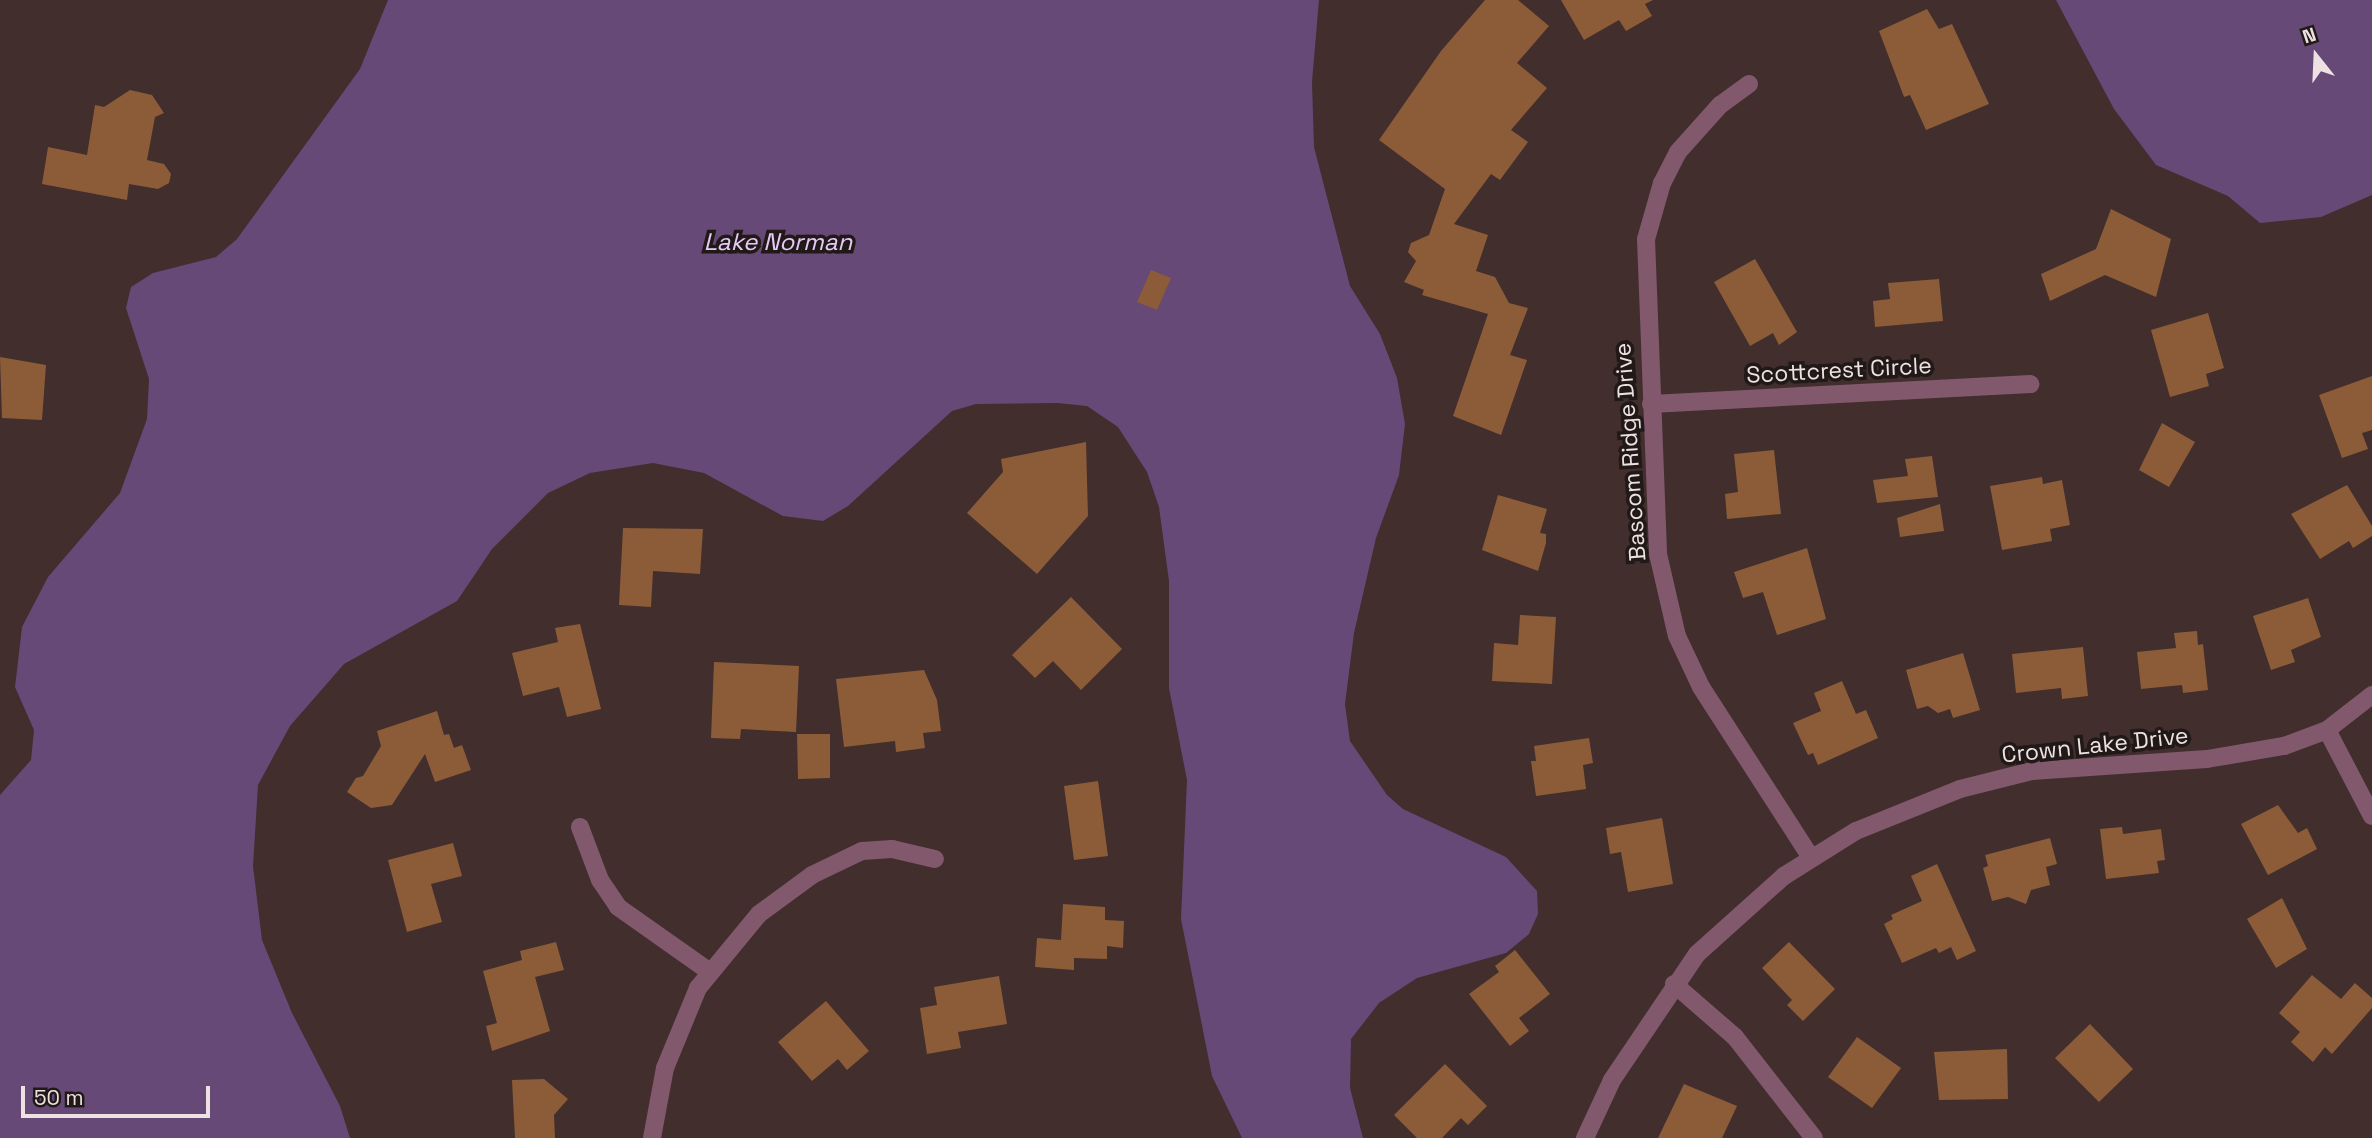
<!DOCTYPE html>
<html>
<head>
<meta charset="utf-8">
<style>
	body { margin:0 }
	#map { position:relative; width:2372px; height:1138px; overflow:hidden; background:#412e2d; font-family:"Space Grotesk",sans-serif }
	div>[style] { position:absolute }
	[style*='--x'] { left:calc(var(--x)*1px); top:calc(var(--y)*1px); width:calc(var(--w)*1px); rotate:calc(var(--a)*1deg) }
	.water>* { inset:0; background:#664977 }
	.building>* { inset:0; background:#8c5c38 }
	.minor>* { height:18px; margin:-9px; padding:0 9px; transform-origin:9px; border-radius:9px; background:#82586d }
	span { translate:-50% -50%; white-space:nowrap; text-align:center; line-height:1.15; -webkit-text-stroke:7px #211918; paint-order:stroke }
	.street-label { font-size:23px; color:#eee1e1 }
	.water-label { font-size:24px; color:#e5c9f6; font-style:italic }
	.north { position:absolute; left:2281px; top:21px; width:70px; height:70px; -webkit-text-stroke:5px #211918; paint-order:stroke; rotate:342deg; font-size:19px; font-weight:700; line-height:28px; text-align:center; color:#eee1e1 }
	.north::after { content:''; display:block; margin:auto; width:24px; height:32px; background:#eee1e1; clip-path:polygon(50% 0,100% 100%,50% 72%,0 100%) }
	.scale { position:absolute; left:21px; top:1086px; width:189px; height:32px; box-sizing:border-box; border:4px solid #eee1e1; border-top:0; padding-left:9px; font-size:21px; line-height:24px; white-space:nowrap; color:#eee1e1; -webkit-text-stroke:5px #211918; paint-order:stroke }
</style>
</head>
<body>
<div id="map">
	<div class="water">
		<i style="clip-path:polygon(388px 0,1319px 0,1312px 82px,1314px 147px,1350px 286px,1380px 334px,1397px 378px,1405px 424px,1399px 475px,1376px 538px,1354px 633px,1345px 704px,1350px 741px,1387px 795px,1403px 809px,1506px 857px,1537px 891px,1538px 914px,1529px 934px,1506px 953px,1417px 978px,1379px 1003px,1351px 1039px,1350px 1088px,1363px 1138px,1242px 1138px,1212px 1076px,1181px 919px,1187px 780px,1169px 688px,1169px 581px,1159px 507px,1147px 472px,1118px 427px,1087px 406px,1057px 403px,976px 404px,952px 411px,848px 506px,823px 521px,783px 516px,704px 473px,653px 463px,590px 473px,548px 493px,492px 549px,457px 601px,344px 664px,290px 726px,258px 785px,253px 866px,262px 940px,292px 1013px,340px 1106px,350px 1138px,0 1138px,0 795px,31px 760px,34px 730px,15px 687px,22px 627px,48px 577px,120px 493px,147px 419px,149px 379px,126px 308px,131px 287px,153px 273px,216px 257px,237px 239px,360px 69px)"></i>
		<i style="clip-path:polygon(2056px 0,2372px 0,2372px 195px,2321px 217px,2260px 223px,2228px 196px,2156px 165px,2114px 109px)"></i>
	</div>
	<div class="building">
		<i style="clip-path:polygon(1485px 0,1518px 0,1549px 26px,1517px 63px,1547px 88px,1511px 130px,1528px 142px,1500px 180px,1491px 174px,1454px 224px,1488px 235px,1476px 271px,1495px 277px,1509px 303px,1528px 308px,1510px 355px,1527px 360px,1501px 435px,1453px 416px,1488px 314px,1422px 295px,1424px 290px,1404px 282px,1416px 261px,1408px 252px,1411px 243px,1429px 235px,1445px 189px,1379px 140px,1441px 51px)"></i>
		<i style="clip-path:polygon(1561px 0,1653px 0,1645px 4px,1652px 16px,1626px 31px,1619px 20px,1584px 40px)"></i>
		<i style="clip-path:polygon(1927px 9px,1939px 29px,1952px 24px,1989px 104px,1926px 130px,1910px 95px,1904px 97px,1879px 31px)"></i>
		<i style="clip-path:polygon(130px 90px,152px 95px,164px 113px,155px 117px,147px 160px,164px 164px,171px 174px,169px 183px,158px 189px,129px 184px,127px 200px,42px 184px,48px 147px,87px 155px,95px 105px,104px 107px)"></i>
		<i style="clip-path:polygon(2111px 209px,2171px 239px,2156px 297px,2105px 275px,2050px 301px,2041px 274px,2096px 249px)"></i>
		<i style="clip-path:polygon(1755px 259px,1797px 332px,1779px 345px,1773px 333px,1750px 346px,1714px 282px)"></i>
		<i style="clip-path:polygon(1151px 270px,1171px 278px,1157px 310px,1137px 302px)"></i>
		<i style="clip-path:polygon(1939px 279px,1943px 321px,1875px 327px,1873px 301px,1890px 299px,1888px 283px)"></i>
		<i style="clip-path:polygon(2208px 313px,2224px 368px,2206px 374px,2209px 386px,2170px 397px,2151px 330px)"></i>
		<i style="clip-path:polygon(0 357px,46px 365px,42px 420px,2px 418px)"></i>
		<i style="clip-path:polygon(2372px 376px,2372px 430px,2362px 433px,2368px 449px,2342px 458px,2319px 395px)"></i>
		<i style="clip-path:polygon(2162px 423px,2195px 442px,2169px 487px,2139px 470px)"></i>
		<i style="clip-path:polygon(1086px 442px,1088px 516px,1037px 574px,967px 513px,1003px 472px,1001px 459px)"></i>
		<i style="clip-path:polygon(1774px 450px,1781px 514px,1727px 519px,1725px 494px,1738px 492px,1734px 454px)"></i>
		<i style="clip-path:polygon(1932px 456px,1938px 497px,1877px 503px,1873px 480px,1908px 476px,1905px 459px)"></i>
		<i style="clip-path:polygon(2042px 477px,2043px 484px,2062px 480px,2070px 525px,2050px 529px,2052px 541px,2002px 550px,1990px 486px)"></i>
		<i style="clip-path:polygon(2347px 485px,2372px 526px,2372px 536px,2353px 548px,2349px 541px,2320px 559px,2291px 514px)"></i>
		<i style="clip-path:polygon(1498px 495px,1547px 509px,1540px 533px,1546px 534px,1546px 543px,1538px 571px,1482px 550px)"></i>
		<i style="clip-path:polygon(1940px 504px,1944px 531px,1900px 537px,1897px 518px)"></i>
		<i style="clip-path:polygon(623px 528px,703px 529px,700px 574px,653px 571px,651px 607px,619px 605px)"></i>
		<i style="clip-path:polygon(1807px 548px,1826px 619px,1777px 635px,1763px 592px,1743px 598px,1734px 572px)"></i>
		<i style="clip-path:polygon(1071px 597px,1122px 649px,1081px 690px,1053px 661px,1035px 678px,1012px 655px)"></i>
		<i style="clip-path:polygon(2308px 598px,2321px 637px,2291px 650px,2295px 662px,2271px 670px,2253px 616px)"></i>
		<i style="clip-path:polygon(1520px 615px,1556px 617px,1552px 684px,1492px 681px,1494px 643px,1518px 645px)"></i>
		<i style="clip-path:polygon(580px 624px,601px 709px,567px 717px,559px 687px,523px 696px,512px 653px,558px 642px,555px 628px)"></i>
		<i style="clip-path:polygon(2197px 631px,2198px 645px,2203px 644px,2208px 690px,2183px 693px,2182px 685px,2141px 689px,2137px 652px,2176px 648px,2174px 633px)"></i>
		<i style="clip-path:polygon(2083px 647px,2088px 696px,2062px 699px,2061px 688px,2016px 693px,2012px 654px)"></i>
		<i style="clip-path:polygon(1963px 653px,1980px 710px,1953px 718px,1950px 709px,1938px 713px,1928px 706px,1917px 709px,1906px 670px)"></i>
		<i style="clip-path:polygon(714px 662px,799px 666px,796px 732px,741px 729px,740px 739px,711px 738px)"></i>
		<i style="clip-path:polygon(924px 670px,937px 700px,941px 731px,923px 733px,925px 748px,896px 752px,895px 741px,844px 747px,836px 679px)"></i>
		<i style="clip-path:polygon(1842px 681px,1856px 714px,1866px 710px,1878px 738px,1818px 765px,1813px 753px,1808px 755px,1793px 723px,1821px 711px,1814px 693px)"></i>
		<i style="clip-path:polygon(437px 711px,444px 735px,449px 734px,454px 748px,462px 745px,471px 770px,435px 782px,425px 754px,392px 805px,371px 808px,347px 792px,356px 778px,363px 776px,381px 746px,377px 731px)"></i>
		<i style="clip-path:polygon(797px 734px,830px 734px,830px 778px,798px 779px)"></i>
		<i style="clip-path:polygon(1589px 738px,1593px 763px,1583px 765px,1586px 789px,1536px 796px,1531px 761px,1536px 761px,1534px 746px)"></i>
		<i style="clip-path:polygon(1098px 781px,1108px 856px,1074px 860px,1064px 786px)"></i>
		<i style="clip-path:polygon(2278px 805px,2298px 833px,2307px 828px,2317px 849px,2268px 875px,2241px 824px)"></i>
		<i style="clip-path:polygon(1662px 818px,1673px 884px,1628px 892px,1621px 852px,1610px 854px,1606px 828px)"></i>
		<i style="clip-path:polygon(2122px 827px,2123px 834px,2161px 829px,2165px 860px,2157px 861px,2159px 873px,2106px 879px,2100px 829px)"></i>
		<i style="clip-path:polygon(2050px 838px,2057px 864px,2046px 867px,2050px 885px,2031px 890px,2026px 904px,2008px 897px,1992px 901px,1983px 868px,1988px 866px,1985px 855px)"></i>
		<i style="clip-path:polygon(453px 843px,462px 876px,431px 884px,442px 922px,407px 932px,388px 860px)"></i>
		<i style="clip-path:polygon(1937px 864px,1976px 951px,1957px 960px,1951px 947px,1939px 953px,1936px 948px,1902px 963px,1884px 924px,1893px 919px,1891px 915px,1922px 901px,1911px 876px)"></i>
		<i style="clip-path:polygon(2282px 898px,2307px 949px,2276px 968px,2247px 919px)"></i>
		<i style="clip-path:polygon(1063px 904px,1105px 907px,1105px 920px,1124px 921px,1123px 948px,1107px 946px,1107px 959px,1074px 958px,1074px 970px,1035px 967px,1037px 938px,1061px 940px)"></i>
		<i style="clip-path:polygon(556px 942px,564px 970px,535px 977px,550px 1031px,492px 1051px,486px 1026px,497px 1023px,483px 971px,522px 960px,520px 951px)"></i>
		<i style="clip-path:polygon(1789px 942px,1835px 989px,1803px 1021px,1787px 1005px,1792px 1000px,1762px 968px)"></i>
		<i style="clip-path:polygon(1515px 950px,1550px 994px,1519px 1018px,1529px 1031px,1510px 1046px,1469px 994px,1499px 972px,1495px 966px)"></i>
		<i style="clip-path:polygon(2312px 975px,2341px 999px,2355px 983px,2372px 998px,2372px 1008px,2332px 1054px,2325px 1047px,2313px 1062px,2291px 1042px,2300px 1032px,2279px 1013px)"></i>
		<i style="clip-path:polygon(999px 976px,1007px 1024px,958px 1032px,961px 1048px,927px 1054px,920px 1008px,937px 1005px,934px 987px)"></i>
		<i style="clip-path:polygon(826px 1001px,869px 1051px,847px 1070px,838px 1059px,812px 1081px,778px 1042px)"></i>
		<i style="clip-path:polygon(2090px 1024px,2133px 1069px,2099px 1102px,2055px 1058px)"></i>
		<i style="clip-path:polygon(1857px 1037px,1901px 1068px,1872px 1108px,1828px 1077px)"></i>
		<i style="clip-path:polygon(2007px 1049px,2008px 1099px,1939px 1100px,1934px 1052px)"></i>
		<i style="clip-path:polygon(1445px 1064px,1487px 1106px,1468px 1125px,1461px 1118px,1442px 1138px,1417px 1138px,1394px 1115px)"></i>
		<i style="clip-path:polygon(544px 1079px,568px 1099px,554px 1115px,555px 1138px,515px 1138px,512px 1080px)"></i>
		<i style="clip-path:polygon(1684px 1084px,1737px 1106px,1722px 1138px,1658px 1138px)"></i>
	</div>
	<div class="minor">
		<i style="--x:1749;--y:84;--w:36;--a:144"></i>
		<i style="--x:1720;--y:105;--w:63;--a:131.8"></i>
		<i style="--x:1678;--y:152;--w:35;--a:117"></i>
		<i style="--x:1662;--y:183;--w:58;--a:105.9"></i>
		<i style="--x:1646;--y:239;--w:315;--a:87.8"></i>
		<i style="--x:1658;--y:554;--w:84;--a:77"></i>
		<i style="--x:1677;--y:636;--w:56;--a:64.8"></i>
		<i style="--x:1701;--y:687;--w:203;--a:57.2"></i>
		<i style="--x:1651;--y:404;--w:380;--a:-3"></i>
		<i style="--x:2327;--y:730;--w:97;--a:62.4"></i>
		<i style="--x:580;--y:827;--w:57;--a:69.3"></i>
		<i style="--x:600;--y:880;--w:32;--a:56"></i>
		<i style="--x:618;--y:907;--w:113;--a:35.2"></i>
		<i style="--x:1674;--y:984;--w:81;--a:41"></i>
		<i style="--x:1735;--y:1037;--w:128;--a:52"></i>
		<i style="--x:652;--y:1138;--w:71;--a:-79.5"></i>
		<i style="--x:665;--y:1068;--w:87;--a:-67.6"></i>
		<i style="--x:698;--y:988;--w:96;--a:-50.5"></i>
		<i style="--x:759;--y:914;--w:66;--a:-36.3"></i>
		<i style="--x:812;--y:875;--w:55;--a:-25.6"></i>
		<i style="--x:862;--y:851;--w:30;--a:-4"></i>
		<i style="--x:892;--y:849;--w:44;--a:13.1"></i>
		<i style="--x:1585;--y:1138;--w:64;--a:-65"></i>
		<i style="--x:1612;--y:1080;--w:152;--a:-56"></i>
		<i style="--x:1697;--y:954;--w:117;--a:-41.9"></i>
		<i style="--x:1784;--y:876;--w:85;--a:-32"></i>
		<i style="--x:1856;--y:831;--w:112;--a:-22"></i>
		<i style="--x:1960;--y:789;--w:74;--a:-14"></i>
		<i style="--x:2032;--y:771;--w:175;--a:-3.9"></i>
		<i style="--x:2207;--y:759;--w:78;--a:-9.6"></i>
		<i style="--x:2284;--y:746;--w:46;--a:-20.4"></i>
		<i style="--x:2327;--y:730;--w:57;--a:-37.9"></i>
	</div>
	<div class="street-label">
		<span style="left:1839px;top:370px;rotate:-3deg">Scottcrest Circle</span>
		<span style="left:1630px;top:452px;rotate:-94deg">Bascom Ridge Drive</span>
		<span style="left:2095px;top:745px;rotate:-6deg">Crown Lake Drive</span>
	</div>
	<div class="water-label">
		<span style="left:778px;top:242px">Lake Norman</span>
	</div>
	<div class="north">N</div>
	<div class="scale">50 m</div>
</div>
</body>
</html>
